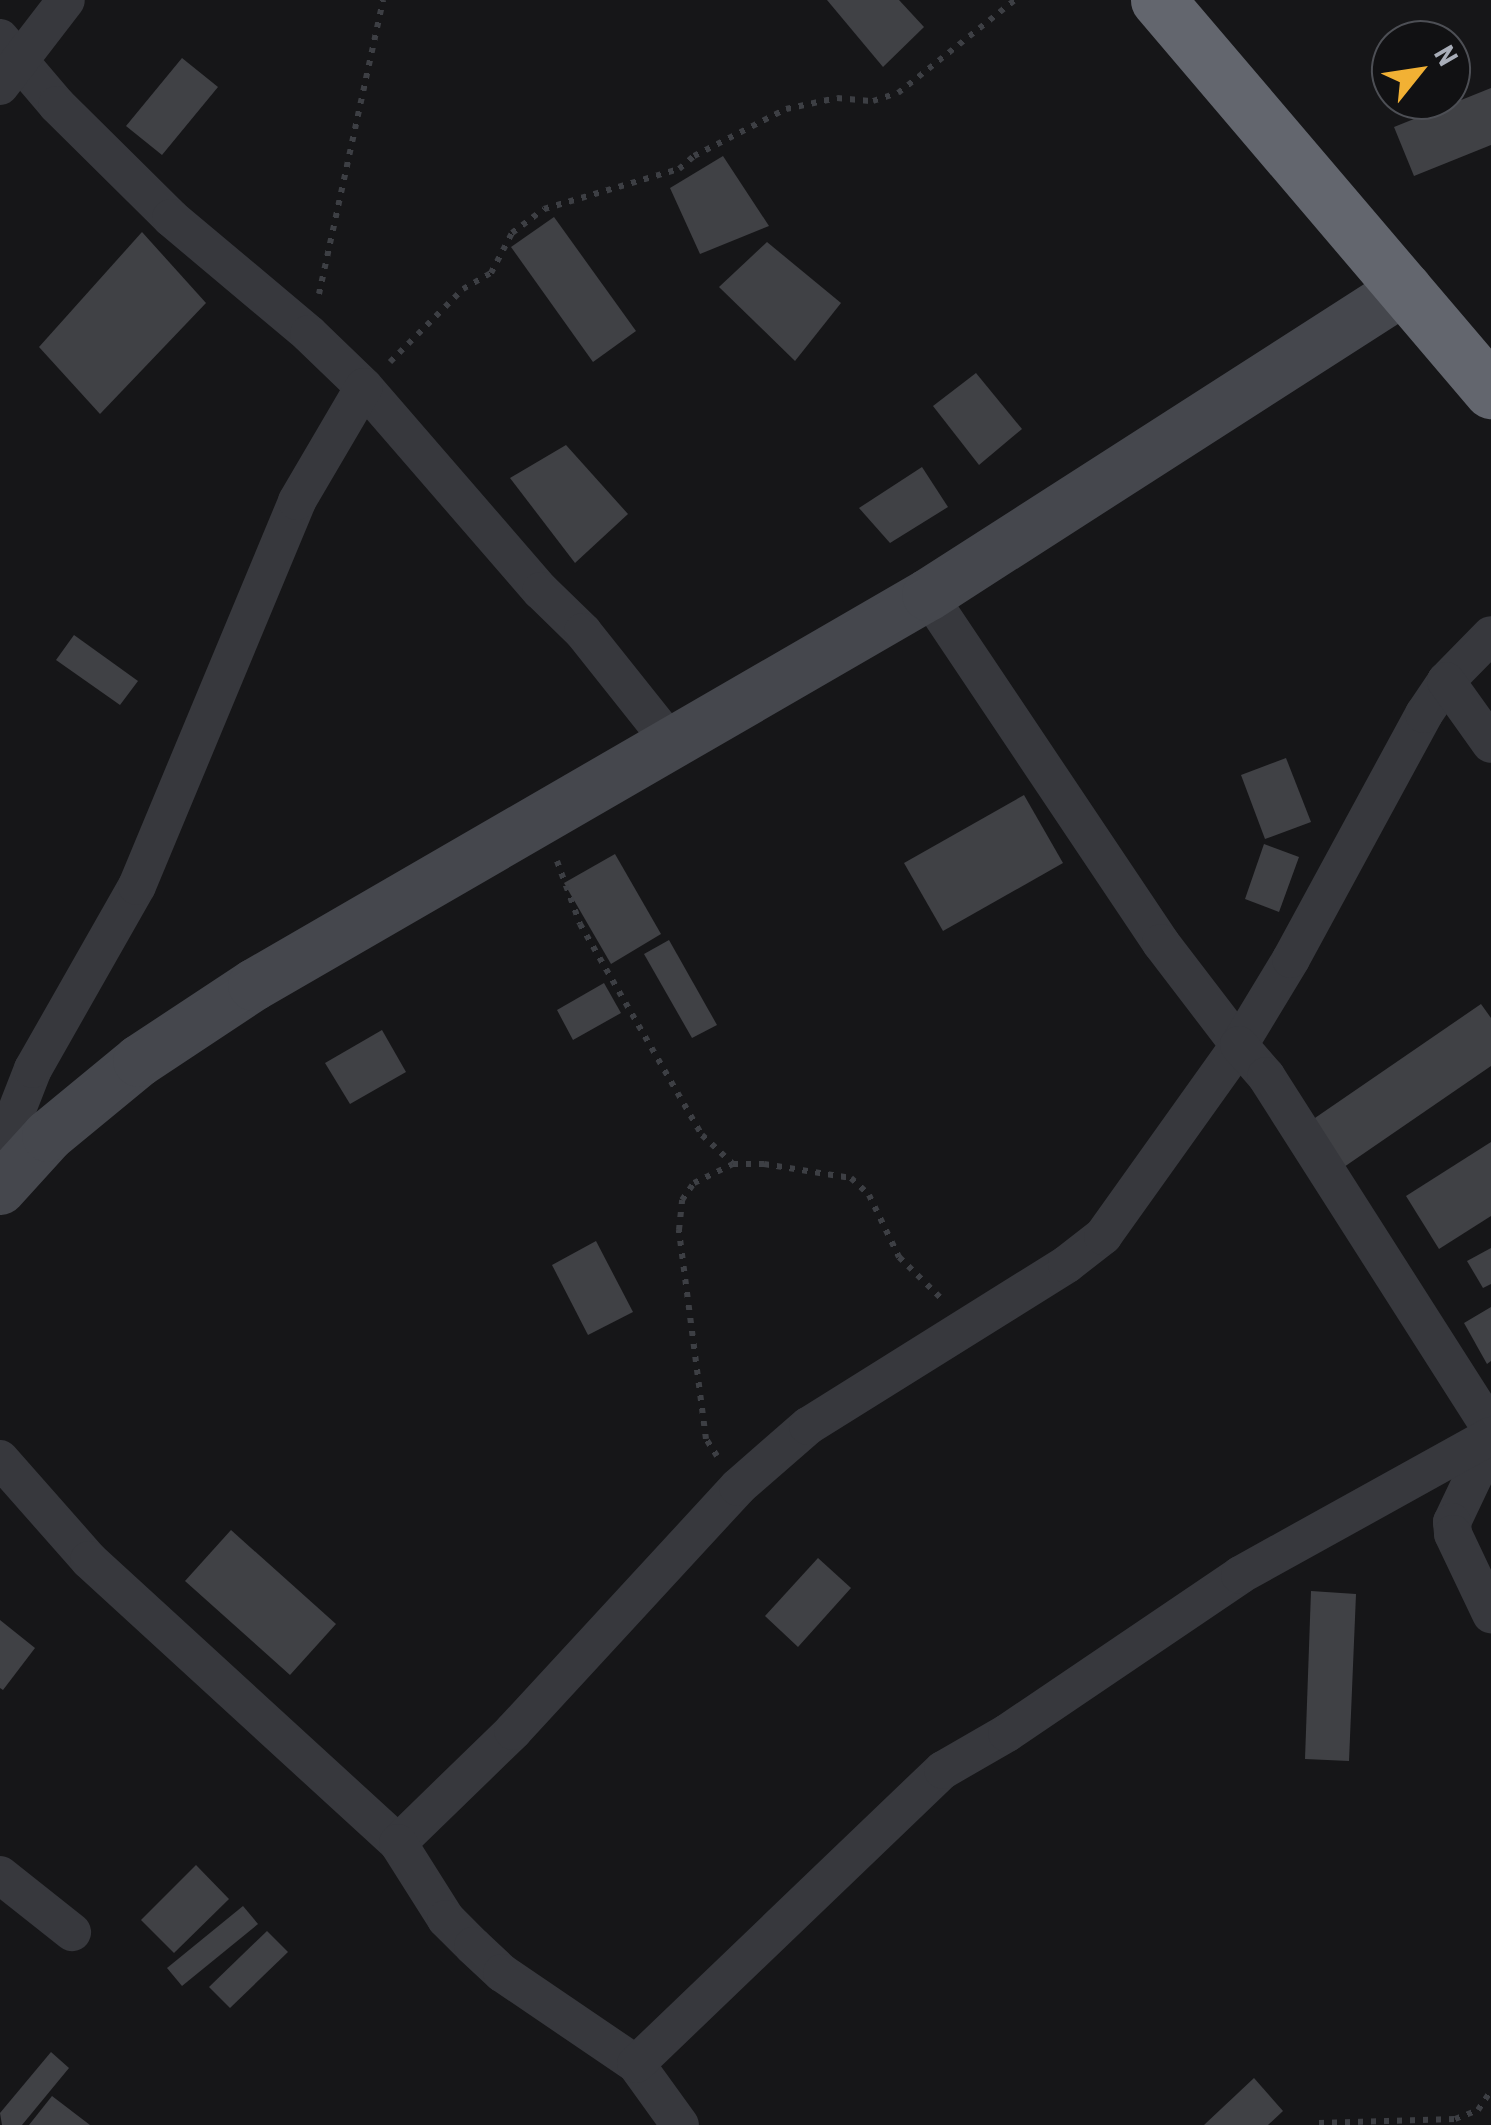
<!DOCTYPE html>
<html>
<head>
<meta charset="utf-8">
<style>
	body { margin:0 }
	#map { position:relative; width:1491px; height:2125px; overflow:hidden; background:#161618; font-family:"Roboto Condensed",sans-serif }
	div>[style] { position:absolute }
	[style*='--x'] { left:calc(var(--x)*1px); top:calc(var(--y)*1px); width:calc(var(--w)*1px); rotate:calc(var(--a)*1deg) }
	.building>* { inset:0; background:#404145 }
	.path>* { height:6px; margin-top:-3px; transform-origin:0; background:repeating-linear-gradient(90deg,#3d3f44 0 5px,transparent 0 13px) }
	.street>* { height:38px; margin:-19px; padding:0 19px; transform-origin:19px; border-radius:19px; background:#37383d }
	.secondary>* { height:52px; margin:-26px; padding:0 26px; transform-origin:26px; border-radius:26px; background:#45474d }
	.highway>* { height:55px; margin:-27.5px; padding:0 27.5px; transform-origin:27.5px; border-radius:27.5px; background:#63666e }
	span { translate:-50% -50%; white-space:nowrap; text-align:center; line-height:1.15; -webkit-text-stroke:8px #111113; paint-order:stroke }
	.north { position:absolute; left:1371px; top:20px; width:100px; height:100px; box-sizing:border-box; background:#111113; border:2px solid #4d4f55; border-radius:50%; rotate:60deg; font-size:28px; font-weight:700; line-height:40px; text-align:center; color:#a8adb8 }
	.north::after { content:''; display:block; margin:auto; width:35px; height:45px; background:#f2b134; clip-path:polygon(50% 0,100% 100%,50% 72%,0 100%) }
</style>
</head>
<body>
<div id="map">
	<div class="building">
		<i style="clip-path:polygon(827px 0,899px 0,924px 27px,883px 67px)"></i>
		<i style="clip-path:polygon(182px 58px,218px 87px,162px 155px,126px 126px)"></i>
		<i style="clip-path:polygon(1491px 88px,1491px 145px,1414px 176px,1394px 127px)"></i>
		<i style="clip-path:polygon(723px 156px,769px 226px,700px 254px,670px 188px)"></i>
		<i style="clip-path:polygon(554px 217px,636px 331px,593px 362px,511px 247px)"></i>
		<i style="clip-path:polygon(142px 232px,206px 303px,100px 414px,39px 347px)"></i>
		<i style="clip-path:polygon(767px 242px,841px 303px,795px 361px,719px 287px)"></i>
		<i style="clip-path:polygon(976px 373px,1022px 429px,979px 465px,933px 406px)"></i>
		<i style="clip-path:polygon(566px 445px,628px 514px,575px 563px,510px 478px)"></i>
		<i style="clip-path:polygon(922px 467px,948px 507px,890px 543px,859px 508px)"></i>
		<i style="clip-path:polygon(74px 635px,138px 681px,120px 705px,56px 660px)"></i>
		<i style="clip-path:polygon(1286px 758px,1311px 822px,1265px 839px,1241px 775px)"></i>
		<i style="clip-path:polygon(1024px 795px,1063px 863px,943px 931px,904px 863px)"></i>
		<i style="clip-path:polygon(1264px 844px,1299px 857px,1279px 912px,1245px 899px)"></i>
		<i style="clip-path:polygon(615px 854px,661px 934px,611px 964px,564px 883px)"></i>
		<i style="clip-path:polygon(669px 940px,717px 1025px,692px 1038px,644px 954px)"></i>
		<i style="clip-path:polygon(604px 983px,621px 1013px,573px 1040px,557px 1010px)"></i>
		<i style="clip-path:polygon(1481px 1004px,1491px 1018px,1491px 1066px,1344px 1167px,1312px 1120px)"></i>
		<i style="clip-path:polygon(382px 1030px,406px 1072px,350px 1104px,325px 1063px)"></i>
		<i style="clip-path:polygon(1491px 1142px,1491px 1216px,1439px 1249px,1406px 1196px)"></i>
		<i style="clip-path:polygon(596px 1241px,633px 1312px,588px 1335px,552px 1265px)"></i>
		<i style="clip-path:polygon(1491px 1248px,1491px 1284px,1483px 1288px,1467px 1261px)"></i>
		<i style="clip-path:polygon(1491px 1307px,1491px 1361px,1487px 1364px,1464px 1323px)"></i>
		<i style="clip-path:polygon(231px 1530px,336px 1624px,290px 1675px,185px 1581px)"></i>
		<i style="clip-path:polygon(818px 1558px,851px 1588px,798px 1647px,765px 1616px)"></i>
		<i style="clip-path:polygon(1311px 1591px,1356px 1594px,1349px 1761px,1305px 1759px)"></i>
		<i style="clip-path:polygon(0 1620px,35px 1648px,3px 1690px,0 1688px)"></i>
		<i style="clip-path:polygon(196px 1865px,229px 1899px,174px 1953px,141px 1920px)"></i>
		<i style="clip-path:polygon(243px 1906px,258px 1924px,182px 1986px,167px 1968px)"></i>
		<i style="clip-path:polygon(267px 1931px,288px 1952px,230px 2008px,209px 1987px)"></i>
		<i style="clip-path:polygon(51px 2052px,69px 2068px,22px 2125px,2px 2125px,0 2113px)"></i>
		<i style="clip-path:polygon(1254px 2078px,1283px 2111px,1268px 2125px,1204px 2125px)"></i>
		<i style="clip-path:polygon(52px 2096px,90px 2125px,29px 2125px)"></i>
	</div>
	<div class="path">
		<i style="--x:319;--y:294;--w:301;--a:-77.7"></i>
		<i style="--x:390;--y:362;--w:103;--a:-45"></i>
		<i style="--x:463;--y:289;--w:32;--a:-30"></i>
		<i style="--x:491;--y:273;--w:45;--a:-62.3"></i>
		<i style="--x:512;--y:233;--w:40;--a:-37"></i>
		<i style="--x:544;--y:209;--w:141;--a:-16.5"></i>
		<i style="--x:679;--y:169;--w:20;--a:-41"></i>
		<i style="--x:694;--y:156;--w:103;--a:-27.1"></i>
		<i style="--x:786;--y:109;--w:52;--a:-12.2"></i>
		<i style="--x:837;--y:98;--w:36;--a:5"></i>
		<i style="--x:873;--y:101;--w:26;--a:-18"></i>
		<i style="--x:898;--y:93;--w:149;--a:-38.5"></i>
		<i style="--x:557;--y:861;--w:67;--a:69.9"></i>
		<i style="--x:580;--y:924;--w:244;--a:60"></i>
		<i style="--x:702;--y:1135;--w:42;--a:43.1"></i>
		<i style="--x:717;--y:1456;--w:20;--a:-123"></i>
		<i style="--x:706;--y:1439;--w:211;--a:-97.4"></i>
		<i style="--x:679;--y:1230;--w:30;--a:-84"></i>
		<i style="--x:682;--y:1200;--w:21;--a:-55"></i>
		<i style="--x:694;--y:1183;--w:43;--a:-26"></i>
		<i style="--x:733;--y:1164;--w:31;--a:0"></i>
		<i style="--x:764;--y:1164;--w:88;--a:9.1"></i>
		<i style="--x:851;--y:1178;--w:25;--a:43"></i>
		<i style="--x:869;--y:1195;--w:69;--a:64.2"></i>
		<i style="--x:899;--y:1257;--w:64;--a:44.4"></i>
		<i style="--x:1319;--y:2123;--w:136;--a:-1.7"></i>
		<i style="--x:1455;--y:2119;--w:25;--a:-21"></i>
		<i style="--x:1478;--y:2110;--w:23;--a:-56"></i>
	</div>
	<div class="street">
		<i style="--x:0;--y:38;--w:88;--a:49.6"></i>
		<i style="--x:57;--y:105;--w:161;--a:44.7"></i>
		<i style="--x:171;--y:218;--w:180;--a:40"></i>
		<i style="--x:309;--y:334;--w:76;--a:43.9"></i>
		<i style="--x:364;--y:387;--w:270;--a:49.1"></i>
		<i style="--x:541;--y:591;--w:59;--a:44.3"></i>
		<i style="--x:583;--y:632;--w:144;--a:51.5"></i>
		<i style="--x:0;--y:86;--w:108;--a:-52.5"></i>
		<i style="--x:928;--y:595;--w:419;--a:56.2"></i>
		<i style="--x:1161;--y:943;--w:128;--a:52.6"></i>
		<i style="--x:1239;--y:1045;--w:100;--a:-58.8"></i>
		<i style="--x:1291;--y:959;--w:279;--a:-61.5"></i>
		<i style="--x:1424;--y:714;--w:40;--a:-56"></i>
		<i style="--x:1446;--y:681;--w:64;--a:-45.6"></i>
		<i style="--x:1446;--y:681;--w:77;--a:54.5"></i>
		<i style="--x:0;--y:1153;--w:90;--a:-68.6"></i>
		<i style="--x:33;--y:1069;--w:210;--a:-60.4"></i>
		<i style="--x:137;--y:886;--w:417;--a:-67.4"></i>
		<i style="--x:297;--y:501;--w:132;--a:-59.6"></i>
		<i style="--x:1491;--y:1440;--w:91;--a:115.4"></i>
		<i style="--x:1452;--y:1522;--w:12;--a:85"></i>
		<i style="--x:1453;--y:1534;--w:89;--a:64.6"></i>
		<i style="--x:0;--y:1459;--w:135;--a:48.6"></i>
		<i style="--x:89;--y:1560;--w:419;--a:42.5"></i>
		<i style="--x:398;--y:1843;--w:161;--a:-44.2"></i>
		<i style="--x:513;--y:1731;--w:332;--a:-47.3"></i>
		<i style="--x:738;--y:1487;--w:93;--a:-41.1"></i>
		<i style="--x:808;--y:1426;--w:305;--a:-32"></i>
		<i style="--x:1067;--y:1264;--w:46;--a:-37.9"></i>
		<i style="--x:1103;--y:1236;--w:234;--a:-54.5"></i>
		<i style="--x:1239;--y:1045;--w:41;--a:48.9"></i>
		<i style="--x:1266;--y:1076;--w:419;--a:57.5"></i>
		<i style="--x:398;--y:1843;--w:90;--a:57.7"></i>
		<i style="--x:446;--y:1919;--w:38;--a:45"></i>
		<i style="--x:473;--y:1946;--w:40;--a:43"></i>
		<i style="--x:502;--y:1973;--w:162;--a:34.2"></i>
		<i style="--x:636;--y:2064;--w:75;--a:54.2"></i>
		<i style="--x:0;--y:1875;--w:92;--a:38.4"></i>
		<i style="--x:636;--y:2064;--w:425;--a:-43.8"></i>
		<i style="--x:943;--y:1770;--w:74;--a:-30"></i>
		<i style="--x:1007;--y:1733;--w:282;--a:-34.1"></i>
		<i style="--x:1240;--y:1575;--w:287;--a:-29"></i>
	</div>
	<div class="secondary">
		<i style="--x:0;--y:1189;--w:72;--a:-47.8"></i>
		<i style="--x:48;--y:1136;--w:118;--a:-39.5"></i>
		<i style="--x:139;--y:1061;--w:138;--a:-33.5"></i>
		<i style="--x:254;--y:985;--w:779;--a:-30.06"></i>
		<i style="--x:928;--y:595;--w:568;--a:-32.71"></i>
	</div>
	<div class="highway">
		<i style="--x:1158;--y:0;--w:514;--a:49.58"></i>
	</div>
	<div class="north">N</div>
</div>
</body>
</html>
